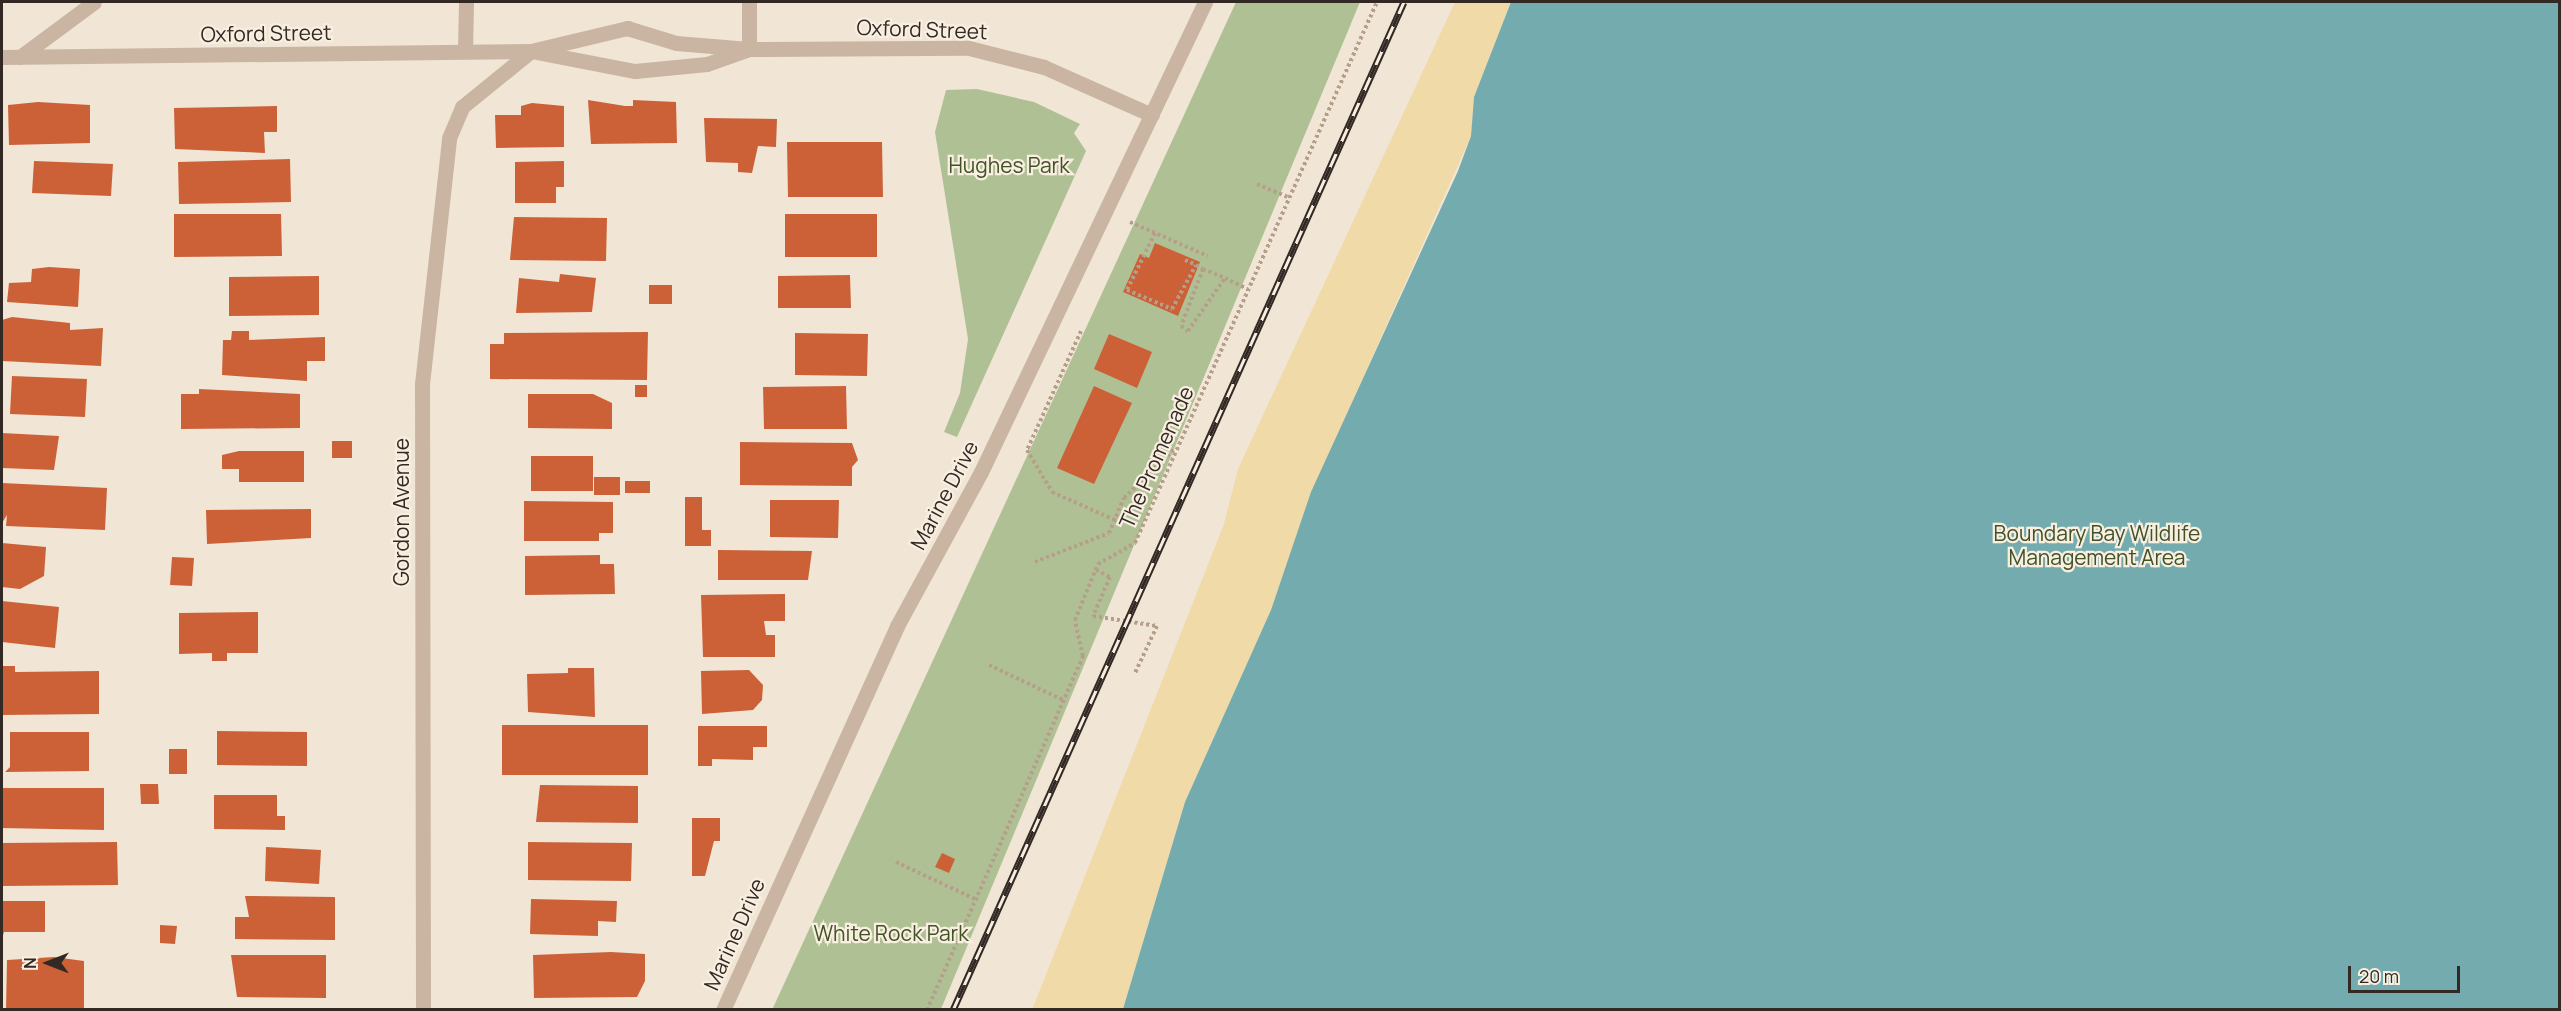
<!DOCTYPE html>
<html>
<head>
<meta charset="utf-8">
<style>
	body { margin:0 }
	#map { position:relative; width:2561px; height:1011px; overflow:hidden; background:#f1e5d5; font-family:Manrope,sans-serif }
	div>[style] { position:absolute }
	[style*='--x'] { left:calc(var(--x)*1px); top:calc(var(--y)*1px); width:calc(var(--w)*1px); rotate:calc(var(--a)*1deg) }
	.green>* { inset:0; background:#b0c095 }
	.sand>* { inset:0; background:#f0daa8 }
	.water>* { inset:0; background:#73abaf }
	.building>* { inset:0; background:#cc6138 }
	.path>* { height:4px; margin-top:-2px; transform-origin:0; background:repeating-linear-gradient(90deg,#b59f8b 0 3px,transparent 0 6px) }
	.service>* { height:15px; margin:-7.5px; padding:0 7.5px; transform-origin:7.5px; border-radius:7.5px; background:#c9b5a1 }
	.minor>* { height:15px; margin:-7.5px; padding:0 7.5px; transform-origin:7.5px; border-radius:7.5px; background:#c9b5a1 }
	.tertiary>* { height:15px; margin:-7.5px; padding:0 7.5px; transform-origin:7.5px; border-radius:7.5px; background:#c9b5a1 }
	.rail>* { height:7px; margin-top:-3.5px; transform-origin:0; background:repeating-linear-gradient(90deg,#f9efe1 0 14px,#332924 0 28px); box-sizing:border-box; border-block:2px solid #332924 }
	span { translate:-50% -50%; white-space:nowrap; text-align:center; line-height:1.15; -webkit-text-stroke:4.5px #f9efe1; paint-order:stroke }
	.street-label { font-size:21px; color:#332924 }
	.park-label { font-size:21px; color:#415227 }
	.frame { position:absolute; inset:0; border:3px solid #332924; pointer-events:none }
	.north { position:absolute; left:18px; top:933px; width:60px; height:60px; -webkit-text-stroke:4px #f9efe1; paint-order:stroke; rotate:270deg; font-size:16px; font-weight:700; line-height:24px; text-align:center; color:#332924 }
	.north::after { content:''; display:block; margin:auto; width:21px; height:27px; background:#332924; clip-path:polygon(50% 0,100% 100%,50% 72%,0 100%) }
	.scale { position:absolute; left:2348px; top:966px; width:112px; height:27px; box-sizing:border-box; border:3px solid #332924; border-top:0; padding-left:8px; font-size:18px; line-height:21px; white-space:nowrap; color:#332924; -webkit-text-stroke:4px #f9efe1; paint-order:stroke }
</style>
</head>
<body>
<div id="map">
	<div class="green">
		<i style="clip-path:polygon(1236px 2px,1360px 2px,941px 1009px,772px 1010px)"></i>
		<i style="clip-path:polygon(977px 89px,1034px 102px,1080px 124px,1074px 133px,1086px 151px,957px 437px,944px 432px,960px 393px,968px 339px,935px 132px,946px 90px)"></i>
	</div>
	<div class="sand">
		<i style="clip-path:polygon(1455px 2px,1511px 2px,1474px 97px,1471px 136px,1312px 492px,1271px 610px,1185px 802px,1123px 1009px,1032px 1010px,1224px 524px,1238px 469px)"></i>
	</div>
	<div class="water">
		<i style="clip-path:polygon(1511px 2px,2559px 2px,2559px 1009px,1123px 1009px,1185px 802px,1271px 610px,1311px 492px,1458px 171px,1471px 136px,1474px 97px)"></i>
	</div>
	<div class="building">
		<i style="clip-path:polygon(588px 100px,625px 106px,633px 106px,633px 100px,676px 102px,677px 143px,591px 144px)"></i>
		<i style="clip-path:polygon(38px 102px,90px 105px,90px 143px,9px 145px,8px 105px)"></i>
		<i style="clip-path:polygon(532px 103px,564px 106px,564px 147px,496px 148px,495px 115px,521px 115px,521px 106px)"></i>
		<i style="clip-path:polygon(277px 106px,277px 132px,264px 132px,265px 153px,175px 149px,174px 108px)"></i>
		<i style="clip-path:polygon(704px 118px,777px 119px,776px 147px,758px 146px,752px 173px,738px 172px,738px 163px,706px 162px)"></i>
		<i style="clip-path:polygon(787px 142px,882px 142px,883px 197px,788px 197px)"></i>
		<i style="clip-path:polygon(290px 159px,291px 202px,179px 204px,178px 162px)"></i>
		<i style="clip-path:polygon(34px 161px,113px 164px,111px 196px,32px 193px)"></i>
		<i style="clip-path:polygon(564px 161px,564px 187px,556px 187px,556px 203px,515px 203px,515px 162px)"></i>
		<i style="clip-path:polygon(174px 214px,281px 214px,282px 256px,174px 257px)"></i>
		<i style="clip-path:polygon(785px 214px,877px 214px,877px 257px,785px 257px)"></i>
		<i style="clip-path:polygon(514px 217px,607px 218px,606px 261px,510px 260px)"></i>
		<i style="clip-path:polygon(1155px 243px,1200px 262px,1178px 316px,1123px 292px,1140px 254px,1149px 258px)"></i>
		<i style="clip-path:polygon(49px 267px,80px 269px,78px 307px,7px 302px,9px 283px,31px 282px,32px 269px)"></i>
		<i style="clip-path:polygon(560px 274px,596px 278px,592px 312px,516px 313px,519px 278px,559px 282px)"></i>
		<i style="clip-path:polygon(850px 275px,851px 308px,778px 308px,778px 276px)"></i>
		<i style="clip-path:polygon(319px 276px,319px 315px,229px 316px,229px 277px)"></i>
		<i style="clip-path:polygon(649px 285px,672px 285px,672px 304px,649px 304px)"></i>
		<i style="clip-path:polygon(12px 317px,70px 323px,70px 330px,103px 328px,101px 366px,2px 361px,2px 320px)"></i>
		<i style="clip-path:polygon(232px 331px,249px 331px,249px 340px,325px 337px,325px 361px,307px 361px,307px 381px,222px 375px,223px 340px,231px 340px)"></i>
		<i style="clip-path:polygon(648px 332px,647px 380px,490px 379px,490px 344px,504px 344px,504px 333px)"></i>
		<i style="clip-path:polygon(795px 333px,868px 334px,867px 376px,795px 375px)"></i>
		<i style="clip-path:polygon(1109px 334px,1152px 352px,1137px 388px,1094px 369px)"></i>
		<i style="clip-path:polygon(12px 376px,87px 379px,85px 417px,10px 414px)"></i>
		<i style="clip-path:polygon(635px 385px,647px 385px,647px 397px,635px 397px)"></i>
		<i style="clip-path:polygon(846px 386px,847px 429px,764px 429px,763px 387px)"></i>
		<i style="clip-path:polygon(1094px 386px,1132px 403px,1094px 484px,1057px 468px)"></i>
		<i style="clip-path:polygon(199px 389px,300px 394px,300px 428px,181px 429px,181px 394px,199px 394px)"></i>
		<i style="clip-path:polygon(528px 394px,593px 394px,612px 403px,612px 429px,528px 428px)"></i>
		<i style="clip-path:polygon(2px 433px,59px 436px,54px 470px,2px 468px)"></i>
		<i style="clip-path:polygon(332px 441px,352px 441px,352px 458px,332px 458px)"></i>
		<i style="clip-path:polygon(740px 442px,852px 443px,858px 460px,852px 467px,852px 486px,740px 485px)"></i>
		<i style="clip-path:polygon(239px 451px,304px 451px,304px 482px,239px 482px,239px 469px,222px 469px,222px 455px)"></i>
		<i style="clip-path:polygon(531px 456px,593px 456px,593px 491px,531px 491px)"></i>
		<i style="clip-path:polygon(594px 477px,620px 477px,620px 495px,594px 495px)"></i>
		<i style="clip-path:polygon(625px 481px,650px 481px,650px 493px,625px 493px)"></i>
		<i style="clip-path:polygon(2px 483px,107px 488px,105px 530px,6px 526px,7px 515px,2px 523px)"></i>
		<i style="clip-path:polygon(685px 497px,702px 497px,702px 530px,711px 530px,711px 546px,685px 546px)"></i>
		<i style="clip-path:polygon(770px 500px,839px 500px,838px 538px,770px 537px)"></i>
		<i style="clip-path:polygon(524px 501px,613px 502px,613px 533px,599px 533px,599px 541px,524px 541px)"></i>
		<i style="clip-path:polygon(311px 509px,311px 538px,207px 544px,206px 510px)"></i>
		<i style="clip-path:polygon(2px 543px,46px 547px,44px 576px,20px 589px,2px 587px)"></i>
		<i style="clip-path:polygon(718px 550px,812px 551px,808px 580px,718px 580px)"></i>
		<i style="clip-path:polygon(600px 555px,600px 564px,614px 564px,615px 594px,525px 595px,525px 556px)"></i>
		<i style="clip-path:polygon(172px 557px,194px 558px,192px 586px,170px 585px)"></i>
		<i style="clip-path:polygon(785px 594px,785px 621px,764px 621px,766px 635px,775px 635px,775px 657px,703px 657px,701px 595px)"></i>
		<i style="clip-path:polygon(2px 601px,59px 607px,55px 648px,2px 642px)"></i>
		<i style="clip-path:polygon(258px 612px,258px 653px,227px 653px,227px 661px,212px 661px,212px 653px,179px 654px,179px 613px)"></i>
		<i style="clip-path:polygon(2px 666px,15px 666px,15px 672px,99px 671px,99px 714px,2px 715px)"></i>
		<i style="clip-path:polygon(568px 668px,594px 668px,595px 717px,528px 712px,527px 674px,568px 673px)"></i>
		<i style="clip-path:polygon(749px 670px,763px 685px,762px 700px,753px 710px,702px 714px,701px 671px)"></i>
		<i style="clip-path:polygon(502px 725px,648px 725px,648px 775px,502px 775px)"></i>
		<i style="clip-path:polygon(698px 726px,767px 726px,767px 747px,753px 747px,753px 760px,712px 759px,712px 766px,698px 766px)"></i>
		<i style="clip-path:polygon(217px 731px,307px 732px,307px 766px,217px 765px)"></i>
		<i style="clip-path:polygon(10px 732px,89px 732px,89px 771px,5px 772px,10px 767px)"></i>
		<i style="clip-path:polygon(169px 749px,187px 749px,187px 774px,169px 774px)"></i>
		<i style="clip-path:polygon(140px 784px,158px 784px,159px 804px,141px 804px)"></i>
		<i style="clip-path:polygon(540px 785px,638px 786px,638px 823px,536px 822px)"></i>
		<i style="clip-path:polygon(2px 788px,104px 788px,104px 830px,2px 828px)"></i>
		<i style="clip-path:polygon(214px 795px,277px 795px,277px 816px,285px 816px,285px 830px,214px 829px)"></i>
		<i style="clip-path:polygon(692px 818px,720px 818px,720px 841px,714px 841px,705px 876px,692px 876px)"></i>
		<i style="clip-path:polygon(117px 842px,118px 885px,2px 886px,2px 843px)"></i>
		<i style="clip-path:polygon(528px 842px,632px 843px,631px 881px,528px 880px)"></i>
		<i style="clip-path:polygon(266px 847px,321px 850px,319px 884px,265px 881px)"></i>
		<i style="clip-path:polygon(942px 853px,955px 859px,949px 873px,935px 867px)"></i>
		<i style="clip-path:polygon(245px 896px,335px 897px,335px 940px,235px 939px,235px 917px,249px 917px)"></i>
		<i style="clip-path:polygon(531px 899px,617px 901px,616px 922px,598px 921px,598px 936px,530px 934px)"></i>
		<i style="clip-path:polygon(2px 901px,45px 901px,45px 932px,4px 932px,2px 939px)"></i>
		<i style="clip-path:polygon(160px 925px,177px 926px,175px 944px,160px 943px)"></i>
		<i style="clip-path:polygon(611px 952px,645px 954px,645px 981px,637px 997px,534px 998px,533px 955px)"></i>
		<i style="clip-path:polygon(231px 955px,326px 955px,326px 998px,237px 997px)"></i>
		<i style="clip-path:polygon(54px 957px,84px 961px,84px 1010px,6px 1010px,7px 960px)"></i>
	</div>
	<div class="path">
		<i style="--x:1257;--y:184;--w:33;--a:23"></i>
		<i style="--x:1130;--y:222;--w:85;--a:23.6"></i>
		<i style="--x:1155;--y:233;--w:64;--a:116.2"></i>
		<i style="--x:1127;--y:290;--w:49;--a:22.9"></i>
		<i style="--x:1172;--y:309;--w:50;--a:-61.4"></i>
		<i style="--x:1196;--y:265;--w:8;--a:30"></i>
		<i style="--x:1203;--y:269;--w:61;--a:111.1"></i>
		<i style="--x:1181;--y:326;--w:9;--a:36"></i>
		<i style="--x:1188;--y:331;--w:65;--a:-55.1"></i>
		<i style="--x:1225;--y:278;--w:25;--a:26"></i>
		<i style="--x:1185;--y:260;--w:12;--a:24"></i>
		<i style="--x:1203;--y:269;--w:24;--a:22"></i>
		<i style="--x:1081;--y:331;--w:131;--a:114.4"></i>
		<i style="--x:1027;--y:450;--w:49;--a:59.2"></i>
		<i style="--x:1052;--y:492;--w:69;--a:24"></i>
		<i style="--x:1035;--y:562;--w:79;--a:-21.4"></i>
		<i style="--x:1109;--y:533;--w:38;--a:-67"></i>
		<i style="--x:1124;--y:498;--w:71;--a:-44.4"></i>
		<i style="--x:1096;--y:570;--w:16;--a:27"></i>
		<i style="--x:1110;--y:577;--w:43;--a:113.6"></i>
		<i style="--x:1093;--y:616;--w:65;--a:8.9"></i>
		<i style="--x:1157;--y:626;--w:52;--a:115.1"></i>
		<i style="--x:989;--y:665;--w:82;--a:25.3"></i>
		<i style="--x:896;--y:862;--w:87;--a:25.1"></i>
		<i style="--x:927;--y:1010;--w:387;--a:-66.2"></i>
		<i style="--x:1083;--y:656;--w:37;--a:-103"></i>
		<i style="--x:1075;--y:620;--w:61;--a:-67.7"></i>
		<i style="--x:1098;--y:564;--w:43;--a:-29.6"></i>
		<i style="--x:1135;--y:543;--w:593;--a:-65.9"></i>
	</div>
	<div class="service">
		<i style="--x:465;--y:51;--w:49;--a:-88.8"></i>
	</div>
	<div class="minor">
		<i style="--x:20;--y:57;--w:92;--a:-36.6"></i>
		<i style="--x:423;--y:1010;--w:626;--a:-90.09"></i>
		<i style="--x:422;--y:384;--w:247;--a:-83.7"></i>
		<i style="--x:449;--y:138;--w:34;--a:-67"></i>
		<i style="--x:462;--y:107;--w:89;--a:-39.1"></i>
	</div>
	<div class="tertiary">
		<i style="--x:749;--y:2;--w:47;--a:90"></i>
		<i style="--x:535;--y:50;--w:95;--a:-13.4"></i>
		<i style="--x:627;--y:28;--w:51;--a:17"></i>
		<i style="--x:676;--y:43;--w:73;--a:4.7"></i>
		<i style="--x:749;--y:49;--w:220;--a:-0.3"></i>
		<i style="--x:969;--y:48;--w:77;--a:14.2"></i>
		<i style="--x:1044;--y:67;--w:118;--a:24"></i>
		<i style="--x:2;--y:57;--w:529;--a:-0.65"></i>
		<i style="--x:531;--y:51;--w:106;--a:10.9"></i>
		<i style="--x:635;--y:71;--w:72;--a:-5.6"></i>
		<i style="--x:707;--y:64;--w:45;--a:-19.7"></i>
		<i style="--x:723;--y:1010;--w:422;--a:-65.6"></i>
		<i style="--x:897;--y:626;--w:175;--a:-61.4"></i>
		<i style="--x:981;--y:472;--w:521;--a:-64.52"></i>
	</div>
	<div class="rail">
		<i style="--x:953;--y:1010;--w:1104;--a:-65.9"></i>
	</div>
	<div class="street-label">
		<span style="left:922px;top:29px;rotate:2deg">Oxford Street</span>
		<span style="left:266px;top:33px;rotate:-1deg">Oxford Street</span>
		<span style="left:1156px;top:457px;rotate:-66deg">The Promenade</span>
		<span style="left:944px;top:495px;rotate:-62deg">Marine Drive</span>
		<span style="left:401px;top:512px;rotate:-90deg">Gordon Avenue</span>
		<span style="left:734px;top:934px;rotate:-66deg">Marine Drive</span>
	</div>
	<div class="park-label">
		<span style="left:1009px;top:165px">Hughes Park</span>
		<span style="left:2097px;top:545px">Boundary Bay Wildlife<br>Management Area</span>
		<span style="left:891px;top:933px">White Rock Park</span>
	</div>
	<div class="frame"></div>
	<div class="north">N</div>
	<div class="scale">20 m</div>
</div>
</body>
</html>
